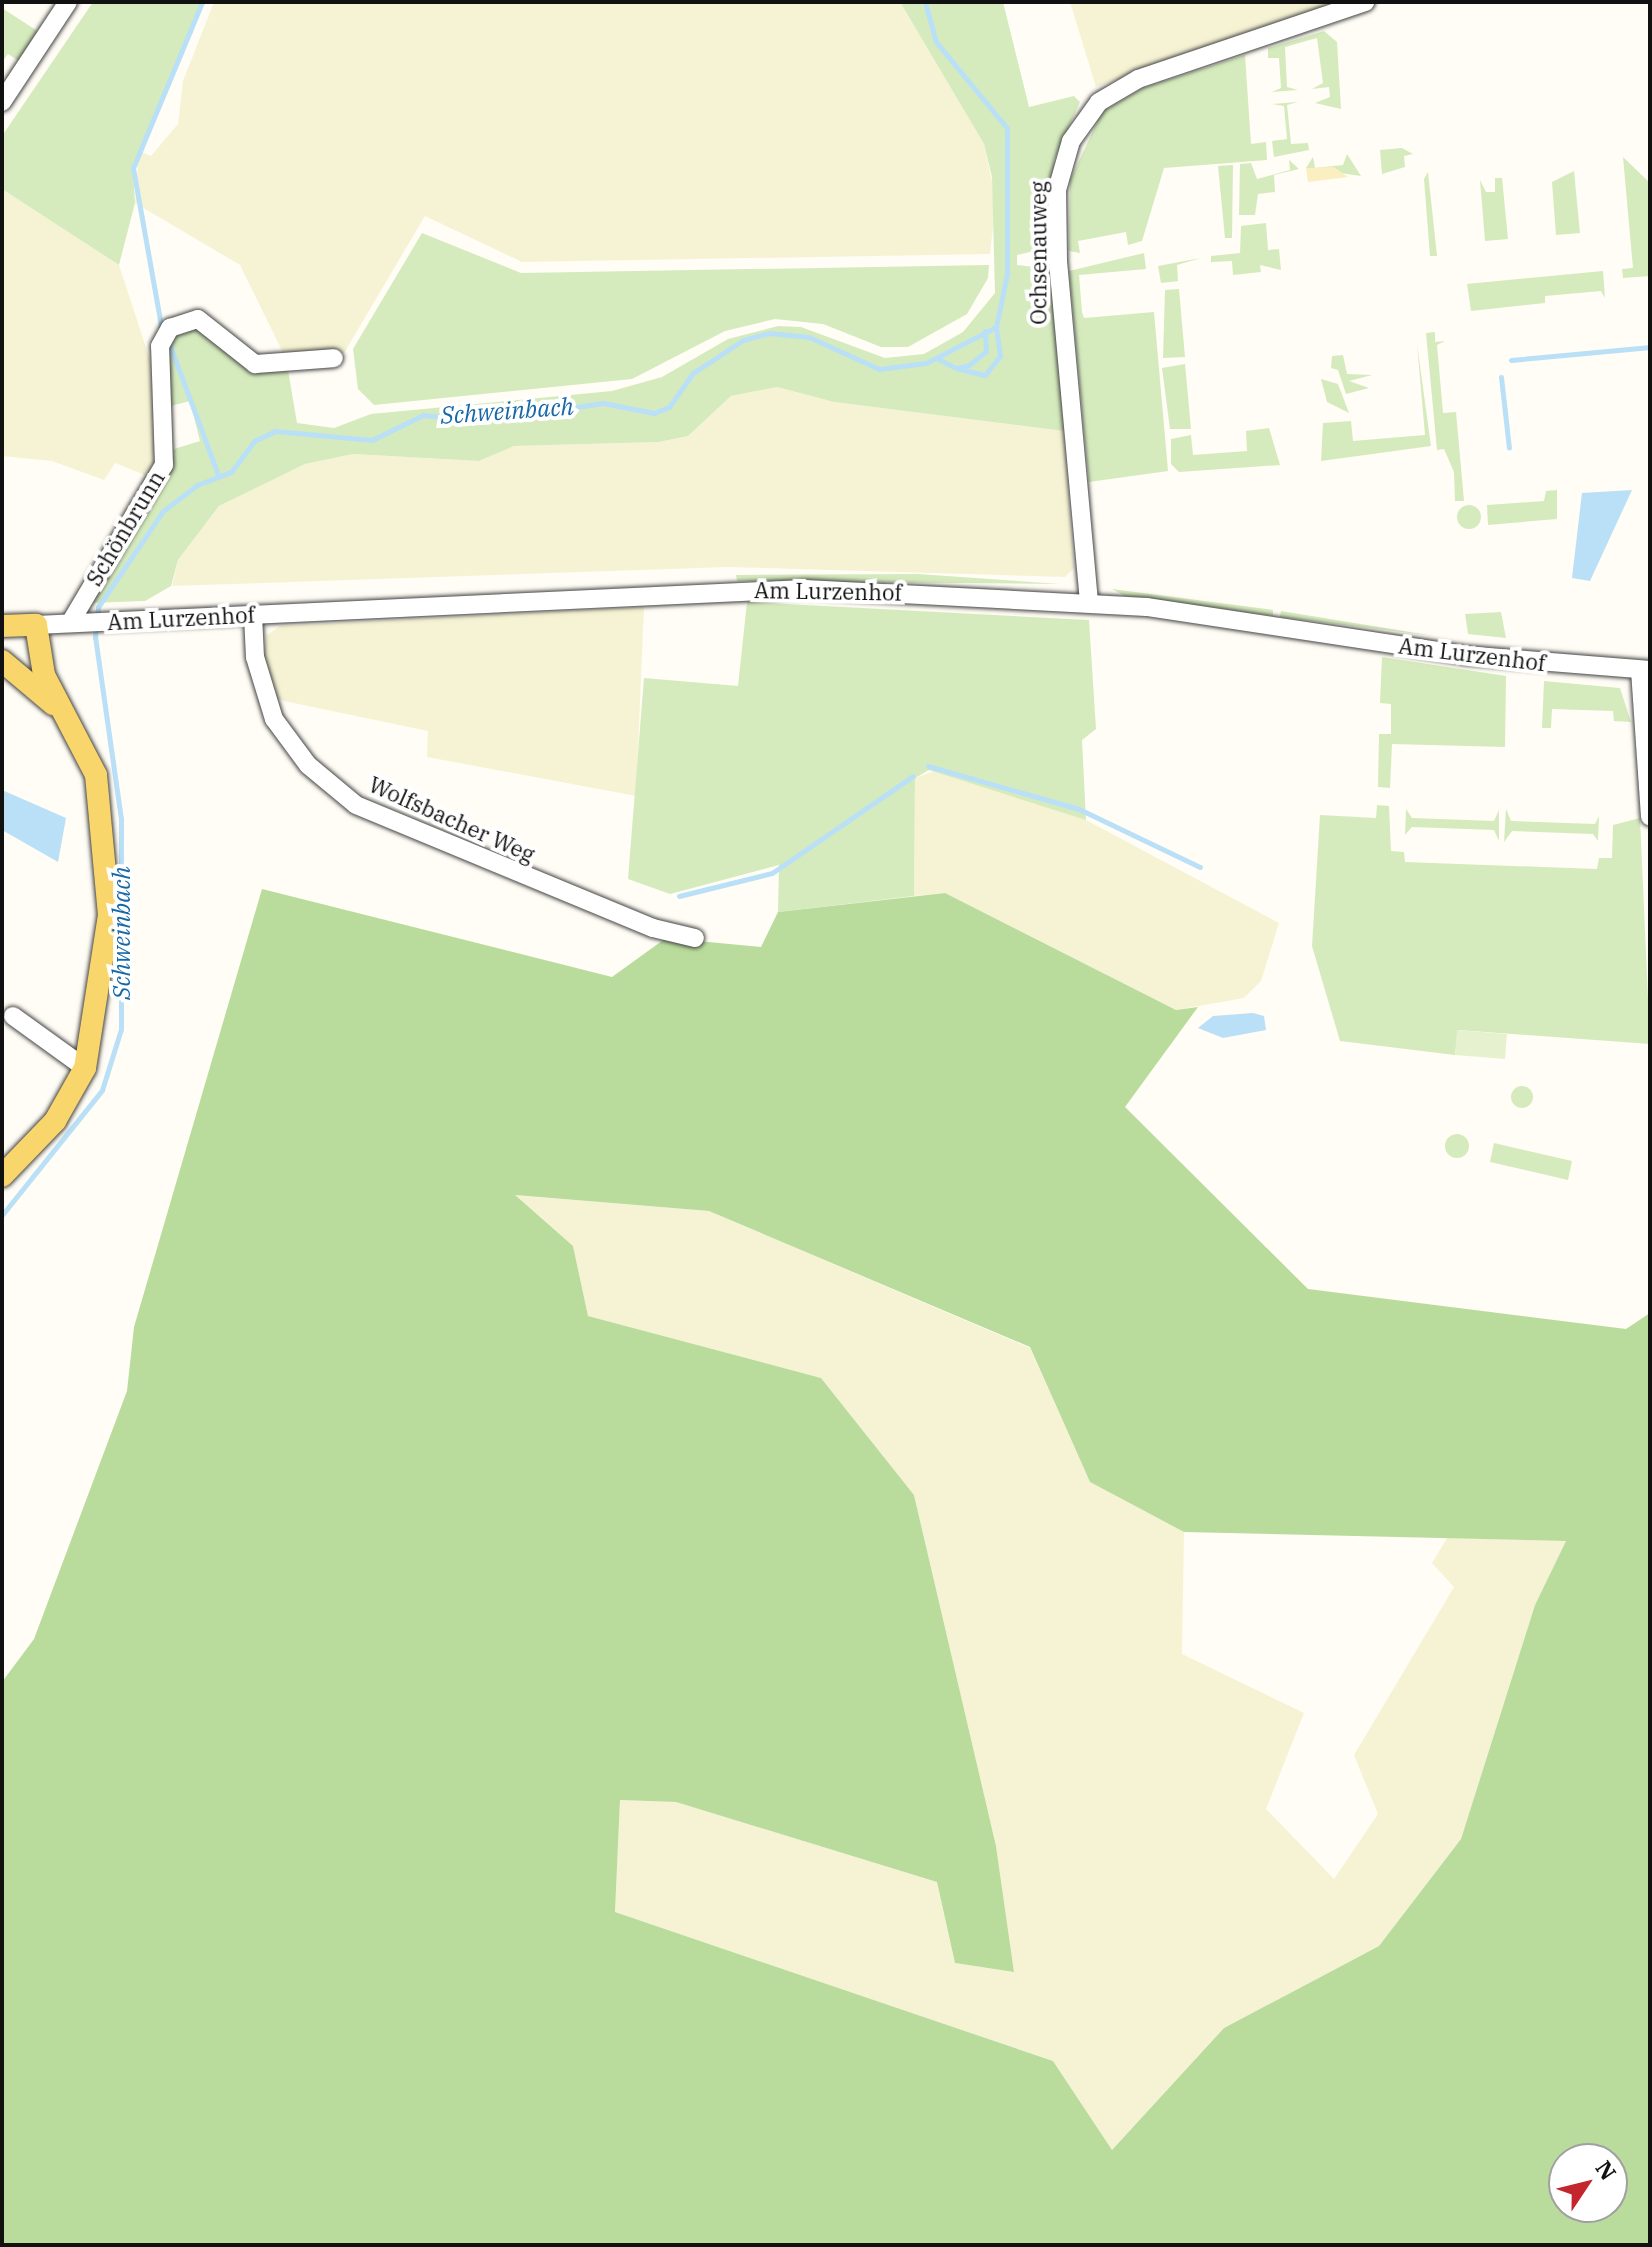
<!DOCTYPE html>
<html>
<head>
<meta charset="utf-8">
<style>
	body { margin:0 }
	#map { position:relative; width:1652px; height:2247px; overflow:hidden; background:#fffdf5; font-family:"IBM Plex Serif",serif }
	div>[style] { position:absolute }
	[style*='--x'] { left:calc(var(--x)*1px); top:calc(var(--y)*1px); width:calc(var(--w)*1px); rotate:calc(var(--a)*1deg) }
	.farmland>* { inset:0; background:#f6f3d4 }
	.green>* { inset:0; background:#d5ebbd }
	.round { border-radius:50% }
	.forest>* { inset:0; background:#b9dc9c }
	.sand>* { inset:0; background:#fbeec1 }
	.pitch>* { inset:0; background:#e6f2cf }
	.water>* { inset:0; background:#b9e0f7 }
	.stream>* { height:5px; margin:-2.5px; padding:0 2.5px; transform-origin:2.5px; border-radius:2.5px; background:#b9e0f7 }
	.roads { filter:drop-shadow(0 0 2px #444) drop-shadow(0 0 2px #444) }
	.minor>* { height:18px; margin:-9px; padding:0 9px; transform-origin:9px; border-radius:9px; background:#fff }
	.major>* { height:22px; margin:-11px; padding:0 11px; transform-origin:11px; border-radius:11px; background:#f9d66b }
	span { translate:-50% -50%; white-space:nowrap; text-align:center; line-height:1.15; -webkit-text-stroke:8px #fff; paint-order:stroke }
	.street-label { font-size:22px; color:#111 }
	.water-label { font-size:24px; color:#1768a6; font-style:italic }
	.frame { position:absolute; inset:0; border:4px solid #111; pointer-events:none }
	.north { position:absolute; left:1548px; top:2143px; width:80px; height:80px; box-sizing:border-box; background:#fff; border:2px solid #a0a0a0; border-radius:50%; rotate:55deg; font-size:22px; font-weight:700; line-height:32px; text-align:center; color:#111 }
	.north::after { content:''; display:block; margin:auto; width:28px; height:36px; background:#c4262e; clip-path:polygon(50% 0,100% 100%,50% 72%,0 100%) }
</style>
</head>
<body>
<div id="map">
	<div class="farmland">
		<i style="clip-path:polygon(214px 2px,900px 2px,984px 144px,996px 200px,990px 254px,522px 262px,425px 216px,344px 353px,286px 359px,240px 265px,135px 203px,139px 151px,151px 156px,178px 124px,183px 81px)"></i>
		<i style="clip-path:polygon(1070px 2px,1347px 2px,1096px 87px)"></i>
		<i style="clip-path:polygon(2px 189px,119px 265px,159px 387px,162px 434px,150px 477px,115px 463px,104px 480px,52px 461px,2px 456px)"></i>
		<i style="clip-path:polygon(777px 387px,834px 402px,1064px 431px,1074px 568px,1065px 577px,728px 567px,172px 586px,178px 560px,219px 506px,305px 464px,353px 454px,479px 461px,514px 446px,659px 442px,688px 436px,731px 396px)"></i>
		<i style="clip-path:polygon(644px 607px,636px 796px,427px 757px,428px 731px,284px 701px,274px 697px,263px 664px,266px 636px,280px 626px)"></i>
		<i style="clip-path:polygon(940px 769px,1086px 820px,1279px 923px,1261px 981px,1244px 998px,1176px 1010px,945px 893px,914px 896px,915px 778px)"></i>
		<i style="clip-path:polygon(513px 1195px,709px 1211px,1030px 1348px,1090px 1482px,1184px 1532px,1182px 1654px,1304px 1713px,1266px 1809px,1334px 1879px,1378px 1814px,1354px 1755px,1454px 1587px,1432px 1563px,1447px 1538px,1566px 1541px,1535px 1605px,1461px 1839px,1379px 1946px,1224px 2028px,1112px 2150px,1053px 2061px,615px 1912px,620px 1800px,676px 1802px,937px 1882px,955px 1963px,1014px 1972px,996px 1846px,914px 1495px,821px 1378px,588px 1316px,573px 1246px)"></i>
	</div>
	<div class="green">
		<i style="clip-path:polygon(93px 2px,202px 2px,133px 168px,135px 203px,119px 265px,2px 189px,2px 136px)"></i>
		<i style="clip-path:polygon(900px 2px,1003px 2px,1029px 107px,1074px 96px,1080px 102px,1054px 160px,1051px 247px,1017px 255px,1017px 265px,1052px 269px,1064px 431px,834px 402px,777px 387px,731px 396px,688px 436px,659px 442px,514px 446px,479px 461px,353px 454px,305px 464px,219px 506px,178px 560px,171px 586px,145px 601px,91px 603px,174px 449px,200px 441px,190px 401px,167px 407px,160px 346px,187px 318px,233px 351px,287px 364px,297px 423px,334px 428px,371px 414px,612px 391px,662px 377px,728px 339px,778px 326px,801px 327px,885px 358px,924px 354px,963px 332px,995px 293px,992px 177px,984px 144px)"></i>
		<i style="clip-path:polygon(2px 8px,39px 32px,19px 61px,8px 54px,2px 62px)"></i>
		<i style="clip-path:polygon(1324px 31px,1337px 42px,1341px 109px,1315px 103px,1330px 97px,1329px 87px,1312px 89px,1323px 83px,1317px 38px,1285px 47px,1287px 87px,1298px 90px,1272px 92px,1281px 88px,1279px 58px,1268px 58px,1268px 48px)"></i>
		<i style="clip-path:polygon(1245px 55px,1251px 144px,1266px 142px,1267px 160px,1164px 168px,1142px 241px,1128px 245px,1126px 232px,1078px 241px,1080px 253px,1069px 251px,1070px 180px,1102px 112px,1143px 88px)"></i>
		<i style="clip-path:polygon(1298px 102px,1287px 105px,1291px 144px,1308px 143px,1309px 150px,1274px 157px,1272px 141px,1287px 139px,1284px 106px,1272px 104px)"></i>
		<i style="clip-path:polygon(1402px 148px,1413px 154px,1404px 156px,1405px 167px,1382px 174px,1380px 150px)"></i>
		<i style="clip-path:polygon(1347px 154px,1361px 176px,1306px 168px,1313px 157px,1315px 168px,1343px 165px)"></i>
		<i style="clip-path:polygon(1623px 157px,1650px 183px,1650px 276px,1623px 278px,1622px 269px,1633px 268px)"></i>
		<i style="clip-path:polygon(1289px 160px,1299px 169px,1274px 175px,1275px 192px,1258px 194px,1255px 215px,1239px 215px,1240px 164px,1251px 163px,1257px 179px,1290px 170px)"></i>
		<i style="clip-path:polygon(1233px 165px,1232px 238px,1225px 238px,1218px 166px)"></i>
		<i style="clip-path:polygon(1574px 171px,1580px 233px,1556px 235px,1552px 182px)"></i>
		<i style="clip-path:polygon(1428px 172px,1437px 256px,1430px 256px,1424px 179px)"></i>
		<i style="clip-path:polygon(1495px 178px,1502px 178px,1508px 239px,1485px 241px,1480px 180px,1486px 192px,1495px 192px)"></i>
		<i style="clip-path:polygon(1266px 223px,1268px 250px,1279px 249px,1281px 270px,1260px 265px,1261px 272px,1233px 275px,1232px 261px,1211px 262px,1211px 256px,1240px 253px,1241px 226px)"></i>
		<i style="clip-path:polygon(422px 233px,521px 273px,989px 265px,988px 278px,967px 314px,908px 347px,881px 347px,823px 324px,775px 319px,725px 331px,632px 379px,374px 405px,358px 389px,353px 349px)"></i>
		<i style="clip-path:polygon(1144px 253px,1146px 269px,1079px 275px,1082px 312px,1084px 318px,1154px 312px,1168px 471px,1089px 482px,1069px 271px)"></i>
		<i style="clip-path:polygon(1201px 258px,1177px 265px,1178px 281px,1161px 283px,1158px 266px)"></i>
		<i style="clip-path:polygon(1603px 271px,1605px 298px,1601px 291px,1545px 296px,1545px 303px,1471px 311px,1467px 284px)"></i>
		<i style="clip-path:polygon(1179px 289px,1185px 357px,1163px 358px,1165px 290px)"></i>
		<i style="clip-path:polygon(1435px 332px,1435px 342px,1445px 341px,1437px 345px,1443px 413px,1456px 412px,1464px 501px,1455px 501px,1454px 472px,1444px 449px,1437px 450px,1426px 333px)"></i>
		<i style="clip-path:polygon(1417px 344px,1431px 446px,1321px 461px,1323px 423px,1351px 421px,1353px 441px,1425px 435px)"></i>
		<i style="clip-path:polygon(1343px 355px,1347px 374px,1372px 375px,1349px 381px,1369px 388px,1346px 394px,1338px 370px,1331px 368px,1332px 356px)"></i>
		<i style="clip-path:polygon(1185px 364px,1191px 429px,1170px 429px,1162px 368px)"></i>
		<i style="clip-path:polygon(1321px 379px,1338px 384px,1349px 413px,1327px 402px)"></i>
		<i style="clip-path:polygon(1269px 428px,1280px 465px,1179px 472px,1171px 464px,1171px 439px,1191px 435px,1193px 455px,1247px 451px,1246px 431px)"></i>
		<i style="clip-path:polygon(1557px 490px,1557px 519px,1488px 525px,1487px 505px,1544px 501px,1546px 491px)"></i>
		<i class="round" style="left:1457px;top:505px;width:24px;height:24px"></i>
		<i style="clip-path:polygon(918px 574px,1060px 584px,737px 581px,736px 575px)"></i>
		<i style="clip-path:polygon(1112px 589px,1273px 610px,1273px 616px,1125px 596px)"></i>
		<i style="clip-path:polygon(747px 602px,1089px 620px,1096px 729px,1082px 740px,1086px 820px,929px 770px,915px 778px,914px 896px,778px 912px,779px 865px,670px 894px,628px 879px,644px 678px,738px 686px)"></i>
		<i style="clip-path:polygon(1281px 611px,1434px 636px,1280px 617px)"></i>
		<i style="clip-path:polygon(1501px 612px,1506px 638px,1468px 634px,1465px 614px)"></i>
		<i style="clip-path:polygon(1382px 657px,1506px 676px,1505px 747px,1392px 744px,1390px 788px,1378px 787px,1379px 734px,1391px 734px,1391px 704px,1380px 703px)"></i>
		<i style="clip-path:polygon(1544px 681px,1620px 688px,1631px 722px,1614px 721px,1613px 711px,1552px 709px,1551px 728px,1542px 728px)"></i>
		<i style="clip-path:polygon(1377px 805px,1389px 806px,1391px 851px,1404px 852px,1405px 862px,1597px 869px,1599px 858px,1612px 858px,1613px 825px,1640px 818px,1650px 1044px,1458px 1030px,1455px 1055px,1340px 1041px,1312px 946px,1320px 815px,1376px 818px)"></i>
		<i style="clip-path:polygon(1406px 809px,1412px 818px,1494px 821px,1499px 810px,1499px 841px,1494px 830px,1412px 827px,1405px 835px)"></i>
		<i style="clip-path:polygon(1506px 809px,1511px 821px,1595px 824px,1599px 816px,1598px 841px,1593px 834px,1512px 831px,1504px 842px)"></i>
		<i class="round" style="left:1511px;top:1086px;width:22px;height:22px"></i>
		<i class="round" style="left:1445px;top:1134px;width:24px;height:24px"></i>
		<i style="clip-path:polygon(1494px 1143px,1572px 1161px,1568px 1180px,1490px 1162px)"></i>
	</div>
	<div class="forest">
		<i style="clip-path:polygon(evenodd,262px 889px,612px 977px,666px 938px,761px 947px,778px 912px,945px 893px,1176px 1010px,1198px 1007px,1125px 1107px,1308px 1289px,1626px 1329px,1650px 1313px,1650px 2245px,2px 2245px,2px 1682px,34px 1639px,127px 1391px,134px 1327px,262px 889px,515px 1195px,709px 1211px,1030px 1347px,1090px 1482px,1184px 1532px,1566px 1541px,1535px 1605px,1461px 1839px,1379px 1946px,1224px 2028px,1112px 2150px,1053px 2061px,615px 1912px,620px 1800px,676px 1802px,937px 1882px,955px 1963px,1014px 1972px,996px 1846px,914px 1495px,821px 1378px,588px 1316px,573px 1246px,515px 1195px,262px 889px,1564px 2159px,1612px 2159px,1612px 2207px,1564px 2207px,1564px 2159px)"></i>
	</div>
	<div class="sand">
		<i style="clip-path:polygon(1334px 167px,1348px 177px,1308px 182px,1306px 168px)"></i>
	</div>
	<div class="pitch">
		<i style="clip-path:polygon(1457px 1030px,1507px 1034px,1505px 1059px,1455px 1055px)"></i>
	</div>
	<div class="water">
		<i style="clip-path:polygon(1632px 490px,1590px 581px,1572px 578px,1582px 493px)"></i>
		<i style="clip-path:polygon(2px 790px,66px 818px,58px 862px,2px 830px)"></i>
		<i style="clip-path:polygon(1253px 1013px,1264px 1016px,1266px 1030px,1223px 1038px,1198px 1028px,1213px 1016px)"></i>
	</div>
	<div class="stream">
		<i style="--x:162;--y:331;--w:166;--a:-100.1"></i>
		<i style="--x:133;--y:168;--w:180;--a:-67.4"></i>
		<i style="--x:169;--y:343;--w:141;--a:69.6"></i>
		<i style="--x:938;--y:359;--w:20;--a:27"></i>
		<i style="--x:956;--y:368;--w:13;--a:-13"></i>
		<i style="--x:969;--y:365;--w:22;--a:-39"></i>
		<i style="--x:986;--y:351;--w:20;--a:-93"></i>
		<i style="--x:1511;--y:360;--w:140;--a:-5.3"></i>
		<i style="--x:956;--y:368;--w:30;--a:14"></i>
		<i style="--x:985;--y:375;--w:24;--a:-52"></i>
		<i style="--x:1000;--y:356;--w:29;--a:-98"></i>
		<i style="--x:1501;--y:377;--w:71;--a:83.6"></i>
		<i style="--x:928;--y:766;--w:157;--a:15.9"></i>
		<i style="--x:1079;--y:809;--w:134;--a:25.6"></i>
		<i style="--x:679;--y:896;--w:96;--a:-13.9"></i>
		<i style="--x:772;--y:873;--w:171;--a:-34.5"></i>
		<i style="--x:2;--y:1215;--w:160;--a:-51.3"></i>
		<i style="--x:102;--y:1090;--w:64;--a:-72.7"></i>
		<i style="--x:121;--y:1029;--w:210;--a:-90"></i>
		<i style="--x:121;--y:819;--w:184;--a:-98.1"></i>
		<i style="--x:95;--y:637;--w:30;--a:-84"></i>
		<i style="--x:98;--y:607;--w:116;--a:-55.9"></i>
		<i style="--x:163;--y:511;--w:43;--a:-37.4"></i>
		<i style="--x:197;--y:485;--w:36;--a:-21"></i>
		<i style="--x:231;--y:472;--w:39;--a:-53"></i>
		<i style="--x:254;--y:441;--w:23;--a:-25"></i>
		<i style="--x:275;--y:431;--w:97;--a:5.3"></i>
		<i style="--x:372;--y:440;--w:57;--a:-26.1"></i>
		<i style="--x:423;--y:415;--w:38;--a:6"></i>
		<i style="--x:461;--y:419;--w:17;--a:-31"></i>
		<i style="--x:476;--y:410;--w:59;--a:2.9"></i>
		<i style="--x:535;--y:413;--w:69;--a:-8.4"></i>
		<i style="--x:603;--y:403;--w:52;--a:11.1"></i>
		<i style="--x:654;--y:413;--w:16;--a:-22"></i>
		<i style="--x:669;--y:407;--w:42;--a:-54.8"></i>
		<i style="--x:693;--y:373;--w:60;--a:-33.4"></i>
		<i style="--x:743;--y:340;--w:27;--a:-15"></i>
		<i style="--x:769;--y:333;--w:40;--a:5.7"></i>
		<i style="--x:809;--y:337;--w:77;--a:24.6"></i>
		<i style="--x:879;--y:369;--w:47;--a:-7.3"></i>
		<i style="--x:926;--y:363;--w:79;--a:-27.2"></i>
		<i style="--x:996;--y:327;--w:54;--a:-78.3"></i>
		<i style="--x:1007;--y:274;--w:146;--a:-90"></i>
		<i style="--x:1007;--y:128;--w:112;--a:-129.5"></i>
		<i style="--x:936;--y:42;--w:41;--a:-105.4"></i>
	</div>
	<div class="roads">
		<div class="minor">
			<i style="--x:2;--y:102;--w:120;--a:-56.6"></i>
			<i style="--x:1089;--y:602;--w:343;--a:-95.2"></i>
			<i style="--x:1058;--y:260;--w:70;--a:-90.8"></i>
			<i style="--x:1057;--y:190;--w:51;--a:-74.1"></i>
			<i style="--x:1071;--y:141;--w:48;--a:-54.3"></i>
			<i style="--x:1099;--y:102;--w:45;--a:-30.5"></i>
			<i style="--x:1138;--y:79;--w:240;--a:-18.7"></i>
			<i style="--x:253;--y:615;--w:42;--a:87.3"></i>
			<i style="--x:255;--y:657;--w:65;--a:73"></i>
			<i style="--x:274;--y:719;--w:57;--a:53.5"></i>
			<i style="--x:308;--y:765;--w:62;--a:39.8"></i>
			<i style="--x:356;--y:805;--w:321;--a:22.5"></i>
			<i style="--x:653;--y:928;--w:43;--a:13.4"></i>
			<i style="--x:70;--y:623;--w:184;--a:-59.3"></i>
			<i style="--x:164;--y:465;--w:119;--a:-91.9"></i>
			<i style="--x:160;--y:346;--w:21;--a:-61"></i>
			<i style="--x:170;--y:328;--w:29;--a:-18"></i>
			<i style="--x:198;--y:319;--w:73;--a:38.3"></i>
			<i style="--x:255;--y:364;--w:79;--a:-4.3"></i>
			<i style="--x:36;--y:625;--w:770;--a:-2.68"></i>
			<i style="--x:805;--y:589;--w:342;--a:3"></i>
			<i style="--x:1147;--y:607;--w:320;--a:8.6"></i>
			<i style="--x:1463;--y:655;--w:188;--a:4.6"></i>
			<i style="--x:1640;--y:670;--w:147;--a:86.1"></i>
			<i style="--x:13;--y:1016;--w:89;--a:35.8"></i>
		</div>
		<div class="major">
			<i style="--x:2;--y:626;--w:34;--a:-2"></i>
			<i style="--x:36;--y:625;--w:51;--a:80.9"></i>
			<i style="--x:44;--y:675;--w:113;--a:62.5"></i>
			<i style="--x:96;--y:775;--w:141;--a:84.7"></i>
			<i style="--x:109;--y:915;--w:155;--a:98.9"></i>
			<i style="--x:85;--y:1068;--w:61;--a:119.5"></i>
			<i style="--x:55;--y:1121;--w:76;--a:133.9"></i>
			<i style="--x:2;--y:661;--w:67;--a:40.1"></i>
		</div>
	</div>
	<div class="street-label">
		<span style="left:1038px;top:253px;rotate:-90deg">Ochsenauweg</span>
		<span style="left:125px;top:528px;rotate:-59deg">Schönbrunn</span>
		<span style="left:828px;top:591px;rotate:1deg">Am Lurzenhof</span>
		<span style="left:181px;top:618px;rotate:-3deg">Am Lurzenhof</span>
		<span style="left:1472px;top:654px;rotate:7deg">Am Lurzenhof</span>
		<span style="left:452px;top:819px;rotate:24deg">Wolfsbacher Weg</span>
	</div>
	<div class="water-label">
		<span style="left:507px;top:411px;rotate:-4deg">Schweinbach</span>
		<span style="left:122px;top:933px;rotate:-90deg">Schweinbach</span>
	</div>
	<div class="frame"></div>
	<div class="north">N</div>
</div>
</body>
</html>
